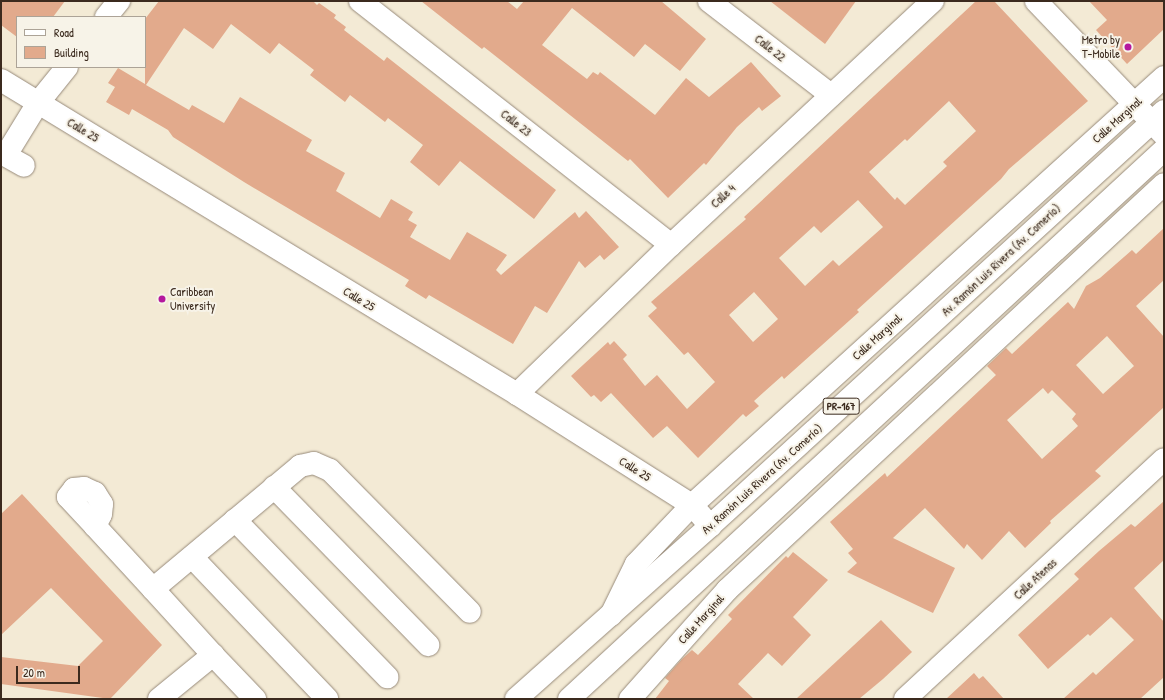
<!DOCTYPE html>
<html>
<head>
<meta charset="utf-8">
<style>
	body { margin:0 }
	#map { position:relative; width:1165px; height:700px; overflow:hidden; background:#f3ead5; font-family:"Patrick Hand",sans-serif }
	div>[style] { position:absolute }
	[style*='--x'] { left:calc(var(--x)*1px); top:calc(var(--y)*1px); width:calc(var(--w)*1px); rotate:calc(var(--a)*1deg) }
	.building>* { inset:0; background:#e2aa8c }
	.roads { filter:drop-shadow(0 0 1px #978a7a) drop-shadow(0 0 1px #978a7a) }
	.minor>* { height:22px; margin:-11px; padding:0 11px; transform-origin:11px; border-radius:11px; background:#fff }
	.major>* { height:22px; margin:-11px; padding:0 11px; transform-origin:11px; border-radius:11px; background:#fff }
	.dots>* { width:11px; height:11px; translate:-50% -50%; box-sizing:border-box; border:2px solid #f7f3e8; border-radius:50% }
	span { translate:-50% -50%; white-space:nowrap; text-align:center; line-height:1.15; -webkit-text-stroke:4px #f7f3e8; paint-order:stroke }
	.shield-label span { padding:1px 3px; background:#f7f3e8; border:1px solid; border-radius:3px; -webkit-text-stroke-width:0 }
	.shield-label { font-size:11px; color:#3b2a1e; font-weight:700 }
	.poi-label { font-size:12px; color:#3b2a1e }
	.right { translate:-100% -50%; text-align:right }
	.left { translate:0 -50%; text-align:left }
	.street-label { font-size:12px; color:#3b2a1e }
	.frame { position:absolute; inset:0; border:2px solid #3b2a1e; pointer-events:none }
	.legend { position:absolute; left:16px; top:16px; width:130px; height:52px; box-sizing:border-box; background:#f7f3e8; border:1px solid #aca397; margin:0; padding:5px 7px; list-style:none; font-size:12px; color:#3b2a1e }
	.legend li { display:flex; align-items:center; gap:8px; height:20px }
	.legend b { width:20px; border:1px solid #aca397 }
	.scale { position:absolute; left:16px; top:666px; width:64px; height:18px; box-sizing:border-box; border:2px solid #3b2a1e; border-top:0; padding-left:5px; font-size:12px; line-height:14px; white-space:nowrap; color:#3b2a1e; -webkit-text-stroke:3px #f7f3e8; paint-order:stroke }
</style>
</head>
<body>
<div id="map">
	<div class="building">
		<i style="clip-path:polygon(1px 1px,65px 1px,53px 17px,17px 17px,17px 37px,1px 25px)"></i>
		<i style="clip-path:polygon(159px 1px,313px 1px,317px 5px,319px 3px,336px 15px,334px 18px,346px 27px,344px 30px,384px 61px,387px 57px,556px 190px,534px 219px,460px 161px,439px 186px,410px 162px,423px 145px,388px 118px,385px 122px,350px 95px,345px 102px,310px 75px,314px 70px,279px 43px,270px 54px,231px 24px,213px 49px,184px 28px,146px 85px,189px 110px,192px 105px,224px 123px,240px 97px,312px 140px,306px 151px,345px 173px,336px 191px,380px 218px,391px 199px,413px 212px,408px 220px,417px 225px,410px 237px,450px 260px,467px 232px,507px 255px,496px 270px,501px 275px,575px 212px,579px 218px,586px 211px,619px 247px,604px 260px,600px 255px,585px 268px,579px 261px,547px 313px,535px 306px,513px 344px,429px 295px,426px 299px,405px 286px,409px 280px,244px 182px,173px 137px,168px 130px,132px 109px,129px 115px,106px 102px,115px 87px,108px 83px,118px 68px,145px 84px,145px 19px)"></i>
		<i style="clip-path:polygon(421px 1px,507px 1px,517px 9px,524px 1px,661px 1px,706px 39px,680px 71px,645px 44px,634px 57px,572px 8px,542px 45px,587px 79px,593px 72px,598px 75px,600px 72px,655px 115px,686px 78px,709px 97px,751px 62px,781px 96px,762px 111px,759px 107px,737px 127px,706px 165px,704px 163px,668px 198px,630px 159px,628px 161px,484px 47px,482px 49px)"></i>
		<i style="clip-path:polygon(770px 1px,856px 1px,825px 44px)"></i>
		<i style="clip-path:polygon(evenodd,976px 1px,994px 1px,1088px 101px,1009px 169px,1001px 179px,857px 310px,859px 312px,784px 379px,782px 376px,754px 401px,759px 406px,746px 417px,743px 414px,698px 458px,667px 426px,653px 438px,611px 393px,601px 402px,594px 395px,591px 397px,571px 376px,608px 342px,610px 345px,614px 341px,627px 355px,623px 359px,645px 386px,657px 375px,687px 409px,715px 382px,688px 352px,684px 355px,648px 316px,657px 308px,651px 302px,746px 219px,744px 217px,976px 1px,949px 101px,976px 131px,943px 162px,947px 166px,905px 205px,897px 197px,895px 200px,869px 172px,905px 139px,907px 141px,949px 101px,976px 1px,858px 200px,883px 227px,839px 266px,833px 260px,805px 286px,779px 258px,814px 226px,821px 233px,858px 200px,976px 1px,754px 292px,778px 319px,753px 342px,729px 315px,754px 292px)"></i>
		<i style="clip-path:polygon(1089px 1px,1164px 1px,1164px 29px,1127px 64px,1096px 30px,1107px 20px)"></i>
		<i style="clip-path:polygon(evenodd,1164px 228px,1164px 280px,1136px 306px,1164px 337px,1164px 407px,1095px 471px,1101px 476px,1050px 521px,1051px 523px,1025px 548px,1009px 531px,982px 560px,967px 544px,964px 549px,925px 508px,893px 538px,955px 568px,933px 613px,847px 572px,857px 563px,848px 553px,853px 549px,830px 522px,885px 473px,887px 477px,996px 375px,987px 366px,1006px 348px,1012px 354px,1068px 302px,1074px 309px,1086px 286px,1100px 278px,1132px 250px,1136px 254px,1164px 228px,1107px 336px,1134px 366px,1103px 394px,1076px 365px,1107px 336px,1164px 228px,1043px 388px,1048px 394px,1052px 390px,1076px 414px,1072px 419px,1078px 426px,1042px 459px,1007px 420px,1043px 388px)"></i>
		<i style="clip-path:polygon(22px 494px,162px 645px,110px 699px,1px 684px,1px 657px,78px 666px,103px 641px,51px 588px,1px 635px,1px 514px)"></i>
		<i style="clip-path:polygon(1164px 501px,1164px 560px,1134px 588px,1164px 622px,1164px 677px,1140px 699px,1063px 699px,1093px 672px,1096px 675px,1134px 640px,1111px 617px,1090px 636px,1088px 634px,1048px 669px,1018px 635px,1079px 579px,1074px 574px,1099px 551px,1131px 524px,1135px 527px)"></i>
		<i style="clip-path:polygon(793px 552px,828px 580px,793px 617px,811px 635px,782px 666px,768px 653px,738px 684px,754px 699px,655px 699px,669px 681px,665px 678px,682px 659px,692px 650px,698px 655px,732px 619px,728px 615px,786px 556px,788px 558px)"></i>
		<i style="clip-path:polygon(881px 620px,912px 652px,883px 679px,859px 699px,796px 699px)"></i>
		<i style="clip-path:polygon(974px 673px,979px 679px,983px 676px,1004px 699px,946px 699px)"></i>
	</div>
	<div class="roads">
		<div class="minor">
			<i style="--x:360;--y:1;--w:395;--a:38.1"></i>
			<i style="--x:709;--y:1;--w:154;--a:37.6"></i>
			<i style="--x:1036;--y:1;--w:185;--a:46.3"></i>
			<i style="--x:106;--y:17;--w:21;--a:-51"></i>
			<i style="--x:1;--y:80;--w:604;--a:31.32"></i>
			<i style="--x:517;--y:394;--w:207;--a:32.4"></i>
			<i style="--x:692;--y:505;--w:28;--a:49"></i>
			<i style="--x:1;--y:153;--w:26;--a:29"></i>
			<i style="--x:6;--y:155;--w:61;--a:-58.4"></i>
			<i style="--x:38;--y:103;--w:46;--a:-51.1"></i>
			<i style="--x:517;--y:394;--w:214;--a:-44.1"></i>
			<i style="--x:671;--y:245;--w:358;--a:-43"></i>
			<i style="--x:274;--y:487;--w:221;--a:45.7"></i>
			<i style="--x:235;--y:520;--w:219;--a:45.9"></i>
			<i style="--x:95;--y:526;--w:13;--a:-63"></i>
			<i style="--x:101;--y:514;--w:10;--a:-84"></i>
			<i style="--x:102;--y:504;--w:13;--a:-122"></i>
			<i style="--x:95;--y:493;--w:12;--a:-156"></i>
			<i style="--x:84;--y:488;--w:10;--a:174"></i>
			<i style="--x:74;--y:489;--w:10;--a:127"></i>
			<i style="--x:68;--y:497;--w:40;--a:47"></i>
			<i style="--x:95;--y:526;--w:86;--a:47.4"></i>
			<i style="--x:153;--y:589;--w:89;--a:47.7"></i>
			<i style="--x:213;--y:655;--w:61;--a:46.3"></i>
			<i style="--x:192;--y:557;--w:196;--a:46.4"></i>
			<i style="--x:153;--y:589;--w:192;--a:-39.9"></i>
			<i style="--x:300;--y:466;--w:14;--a:-12"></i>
			<i style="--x:314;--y:463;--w:17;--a:24"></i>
			<i style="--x:330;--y:470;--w:199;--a:45.4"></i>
			<i style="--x:611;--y:615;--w:57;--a:-63.9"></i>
			<i style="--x:636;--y:564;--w:81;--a:-46.5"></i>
			<i style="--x:692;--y:505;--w:637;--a:-42.2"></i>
			<i style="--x:159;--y:699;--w:70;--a:-39.2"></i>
			<i style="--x:630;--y:699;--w:146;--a:-48.3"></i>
			<i style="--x:727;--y:590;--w:596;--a:-42.89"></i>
			<i style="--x:905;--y:699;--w:353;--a:-42.8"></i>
		</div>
		<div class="major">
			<i style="--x:516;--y:699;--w:260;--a:-41.7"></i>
			<i style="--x:710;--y:526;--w:615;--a:-42.43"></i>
			<i style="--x:569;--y:699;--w:810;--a:-42.7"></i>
		</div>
	</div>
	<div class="dots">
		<i style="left:1128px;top:47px;background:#b5179e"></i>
		<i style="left:162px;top:299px;background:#b5179e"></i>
	</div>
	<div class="shield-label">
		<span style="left:841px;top:406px">PR-167</span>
	</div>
	<div class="poi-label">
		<span class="right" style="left:1120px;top:47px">Metro by<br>T-Mobile</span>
		<span class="left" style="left:170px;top:299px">Caribbean<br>University</span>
	</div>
	<div class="street-label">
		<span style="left:770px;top:48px;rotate:38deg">Calle 22</span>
		<span style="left:1117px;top:120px;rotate:-42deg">Calle Marginal</span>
		<span style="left:516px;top:123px;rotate:38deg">Calle 23</span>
		<span style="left:83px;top:130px;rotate:31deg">Calle 25</span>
		<span style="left:723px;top:196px;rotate:-43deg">Calle 4</span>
		<span style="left:1001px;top:260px;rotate:-43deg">Av. Ramón Luis Rivera (Av. Comerío)</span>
		<span style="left:359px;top:299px;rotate:31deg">Calle 25</span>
		<span style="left:877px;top:337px;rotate:-42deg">Calle Marginal</span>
		<span style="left:635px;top:469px;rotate:32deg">Calle 25</span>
		<span style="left:762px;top:479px;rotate:-42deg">Av. Ramón Luis Rivera (Av. Comerío)</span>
		<span style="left:1035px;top:579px;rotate:-43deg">Calle Atenas</span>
		<span style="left:701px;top:619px;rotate:-48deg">Calle Marginal</span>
	</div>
	<div class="frame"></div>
	<ul class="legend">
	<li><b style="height:5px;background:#fff"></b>Road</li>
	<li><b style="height:11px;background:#e2aa8c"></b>Building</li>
	</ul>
	<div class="scale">20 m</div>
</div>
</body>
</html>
